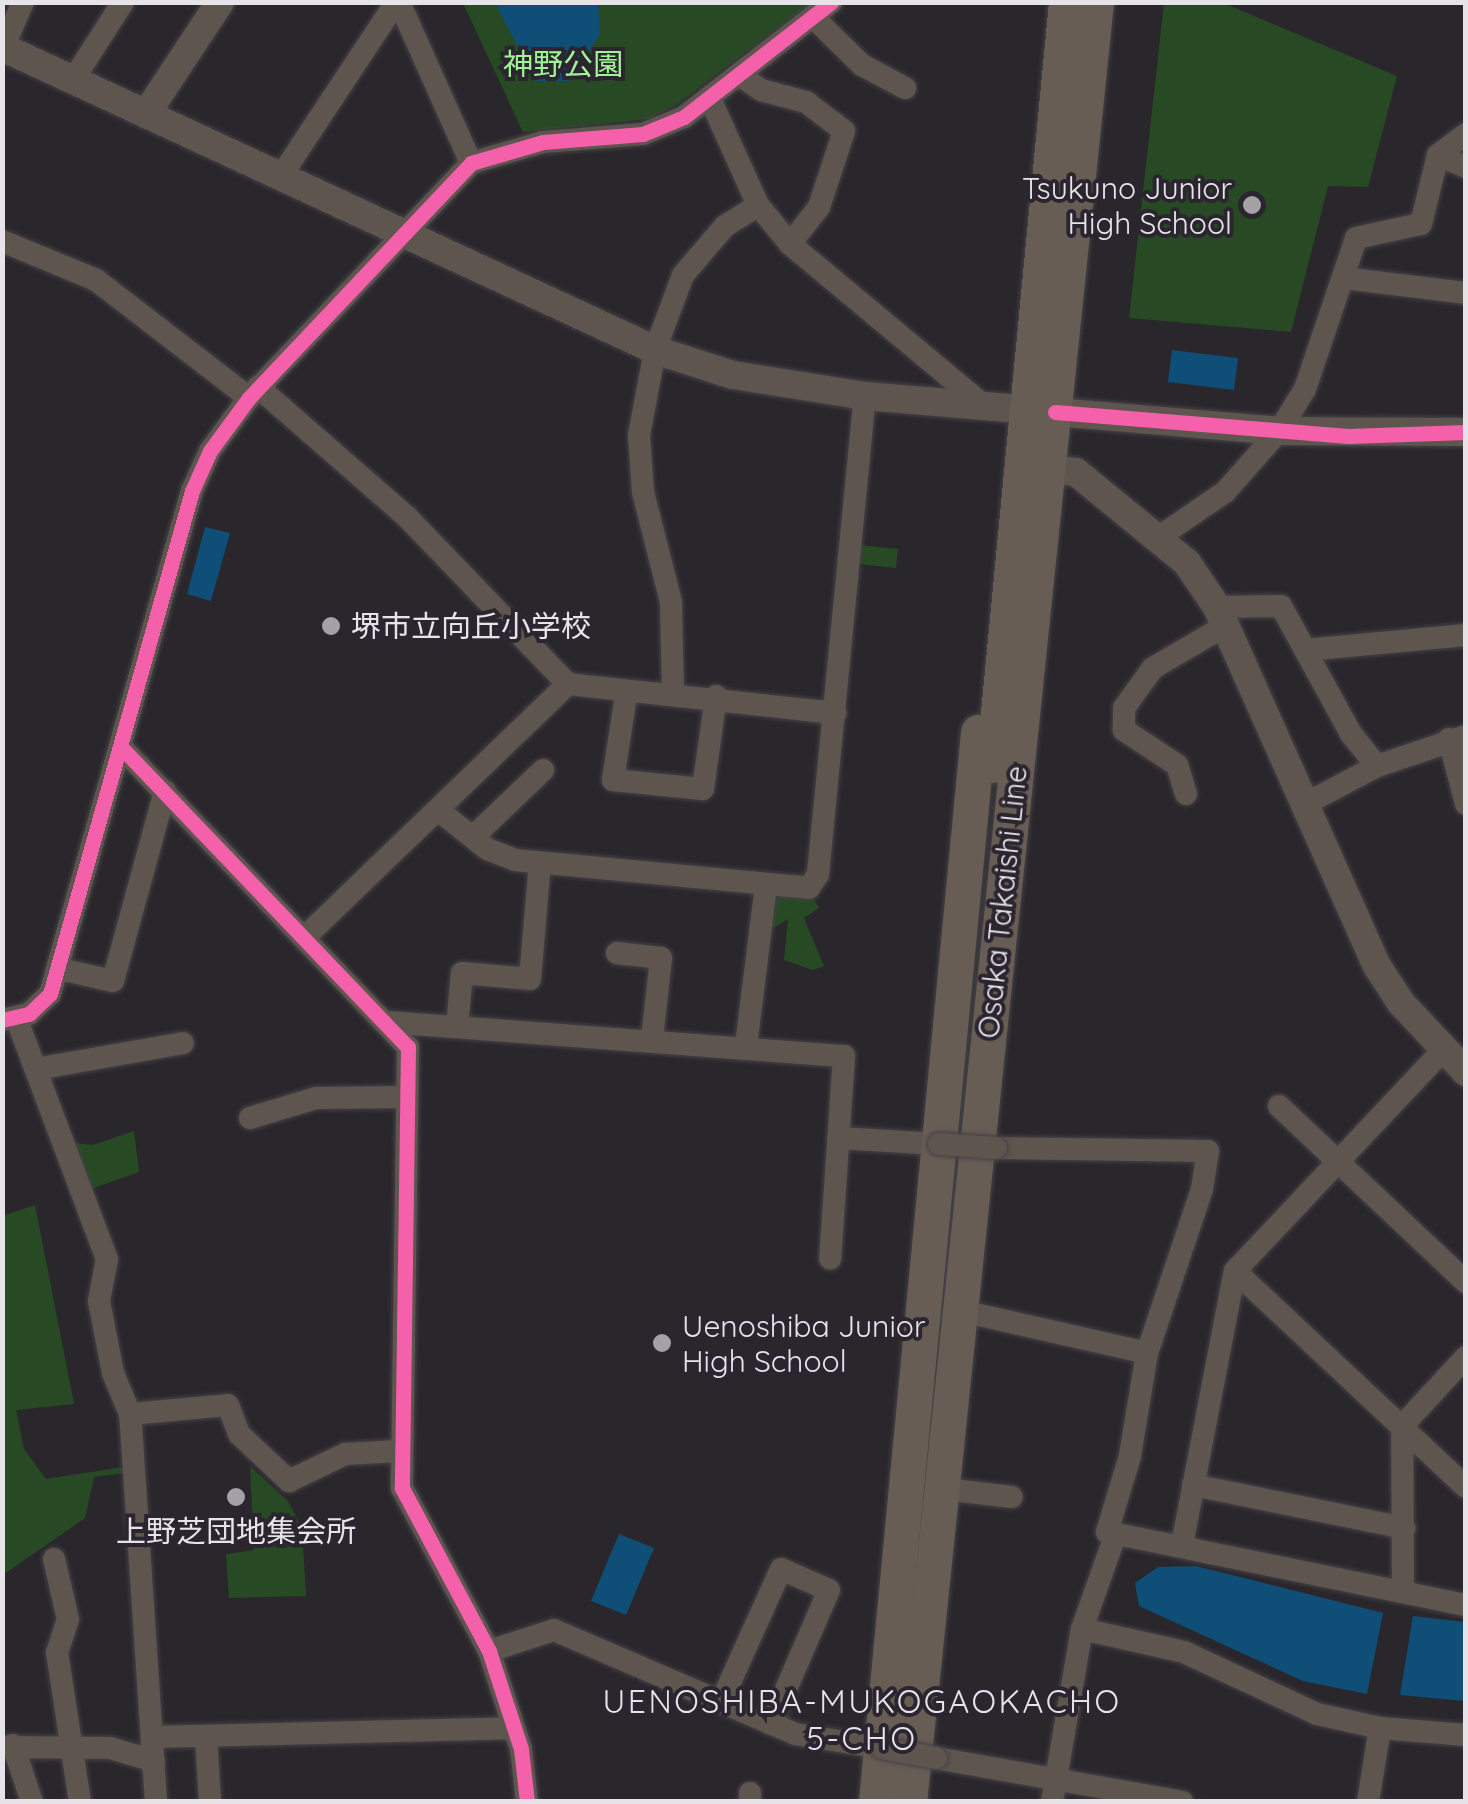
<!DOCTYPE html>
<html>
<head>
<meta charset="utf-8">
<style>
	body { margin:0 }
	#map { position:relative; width:1468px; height:1804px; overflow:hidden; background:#2a272c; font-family:Quicksand,"Noto Sans JP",sans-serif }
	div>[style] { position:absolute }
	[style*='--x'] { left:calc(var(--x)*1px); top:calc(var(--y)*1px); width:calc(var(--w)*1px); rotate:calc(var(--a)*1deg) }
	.green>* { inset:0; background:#274a24 }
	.water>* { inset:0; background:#0f4e76 }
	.roads { filter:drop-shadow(0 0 2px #444246) drop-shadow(0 0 2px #444246) }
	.minor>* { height:22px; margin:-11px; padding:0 11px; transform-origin:11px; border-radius:11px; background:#5e554f }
	.tertiary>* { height:28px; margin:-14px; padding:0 14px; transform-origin:14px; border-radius:14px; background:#5e554f }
	.primary>* { height:35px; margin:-17.5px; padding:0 17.5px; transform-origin:17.5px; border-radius:17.5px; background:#685d55 }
	.bridges { filter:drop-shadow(0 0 2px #444246) drop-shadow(0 0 2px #444246) }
	.minor-bridge>* { height:22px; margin:-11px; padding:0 11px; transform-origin:11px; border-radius:11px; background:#5e554f }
	.cycleway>* { height:15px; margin:-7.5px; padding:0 7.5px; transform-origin:7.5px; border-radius:7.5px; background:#f560ab }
	.dots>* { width:28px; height:28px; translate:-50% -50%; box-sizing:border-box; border:5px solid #2a252e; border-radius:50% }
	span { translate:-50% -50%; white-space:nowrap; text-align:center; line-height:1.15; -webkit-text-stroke:8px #2a252e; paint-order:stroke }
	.park-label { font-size:30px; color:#a0f497 }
	.poi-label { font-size:30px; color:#e6e3e9 }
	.right { translate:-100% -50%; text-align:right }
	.left { translate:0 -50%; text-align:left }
	.street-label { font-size:30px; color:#e6e3e9 }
	.neighbourhood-label { font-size:32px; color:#e6e3e9; letter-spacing:2.5px }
	.frame { position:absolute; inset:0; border:5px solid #e6e3e9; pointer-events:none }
</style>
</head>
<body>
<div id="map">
	<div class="green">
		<i style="clip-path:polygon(463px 3px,811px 3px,676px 105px,648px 119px,523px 132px)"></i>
		<i style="clip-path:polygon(1164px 3px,1223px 3px,1397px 76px,1368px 187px,1328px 186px,1291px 332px,1129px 318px)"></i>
		<i style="clip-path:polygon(860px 545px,898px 549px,896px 568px,858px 564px)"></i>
		<i style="clip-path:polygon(781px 895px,814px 899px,819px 908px,804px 918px,824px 966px,813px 970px,784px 960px,788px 919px,771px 930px,774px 900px)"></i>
		<i style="clip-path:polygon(134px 1131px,139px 1172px,91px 1189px,75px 1143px,93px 1145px)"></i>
		<i style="clip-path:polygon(35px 1205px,74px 1404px,16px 1410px,24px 1449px,46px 1479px,124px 1467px,124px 1473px,94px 1477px,85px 1518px,3px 1575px,2px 1216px)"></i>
		<i style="clip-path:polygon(250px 1466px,288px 1501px,302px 1528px,306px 1596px,229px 1598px,226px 1554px,254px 1550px)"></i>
	</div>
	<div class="water">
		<i style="clip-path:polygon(495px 3px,598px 3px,600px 34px,570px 81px,536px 81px)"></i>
		<i style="clip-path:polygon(1172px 350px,1238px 358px,1234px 390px,1168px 382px)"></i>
		<i style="clip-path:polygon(205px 527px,230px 533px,211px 601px,187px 594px)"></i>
		<i style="clip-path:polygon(619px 1534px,654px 1548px,626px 1615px,591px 1601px)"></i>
		<i style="clip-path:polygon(1196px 1566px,1383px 1613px,1367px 1694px,1303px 1681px,1139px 1606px,1135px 1583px,1158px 1567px)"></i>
		<i style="clip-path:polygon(1413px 1616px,1465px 1622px,1465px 1701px,1400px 1695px)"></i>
	</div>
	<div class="roads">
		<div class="minor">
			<i style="--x:399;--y:2;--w:176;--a:65.9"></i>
			<i style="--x:813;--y:17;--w:69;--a:44.4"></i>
			<i style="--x:862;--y:65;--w:49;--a:28.1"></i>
			<i style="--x:3;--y:48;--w:50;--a:-66.5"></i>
			<i style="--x:742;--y:77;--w:23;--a:34"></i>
			<i style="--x:761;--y:90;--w:47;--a:14.9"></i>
			<i style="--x:806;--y:102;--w:48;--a:37.3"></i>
			<i style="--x:844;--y:131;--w:80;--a:108.2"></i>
			<i style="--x:819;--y:207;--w:47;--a:128.1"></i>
			<i style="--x:73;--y:80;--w:93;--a:-57.3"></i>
			<i style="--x:711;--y:101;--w:114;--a:65.7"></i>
			<i style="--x:758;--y:205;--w:50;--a:50.6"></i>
			<i style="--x:790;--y:244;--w:251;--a:39.8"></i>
			<i style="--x:1438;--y:155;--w:30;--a:23"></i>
			<i style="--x:281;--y:176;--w:209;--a:-56.5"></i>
			<i style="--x:2;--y:241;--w:102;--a:22.5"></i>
			<i style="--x:96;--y:280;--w:193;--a:37.6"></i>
			<i style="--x:1343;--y:278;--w:124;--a:7"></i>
			<i style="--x:258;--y:387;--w:199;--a:41.1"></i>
			<i style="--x:408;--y:518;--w:231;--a:46.1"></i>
			<i style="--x:568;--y:684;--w:269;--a:6.2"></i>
			<i style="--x:1159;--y:537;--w:80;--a:-34.3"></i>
			<i style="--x:1225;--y:492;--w:81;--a:-48.5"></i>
			<i style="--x:1279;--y:431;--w:49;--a:-58.2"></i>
			<i style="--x:1305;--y:389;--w:159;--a:-71.3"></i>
			<i style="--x:1356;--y:238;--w:66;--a:-12.2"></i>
			<i style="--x:1421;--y:224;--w:71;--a:-76.2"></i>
			<i style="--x:1438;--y:155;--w:35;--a:-37"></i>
			<i style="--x:1217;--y:607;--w:64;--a:-0.9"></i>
			<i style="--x:1281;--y:606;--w:146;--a:61.3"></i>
			<i style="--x:1351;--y:734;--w:41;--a:50.9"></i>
			<i style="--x:1305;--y:650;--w:162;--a:-5.3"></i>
			<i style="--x:673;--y:693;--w:91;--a:-91.3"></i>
			<i style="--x:671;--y:602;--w:114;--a:-104.3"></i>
			<i style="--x:643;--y:492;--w:57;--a:-94"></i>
			<i style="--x:639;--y:435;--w:86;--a:-79.3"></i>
			<i style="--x:655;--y:350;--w:80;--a:-69.5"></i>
			<i style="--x:683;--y:275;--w:65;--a:-49.4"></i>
			<i style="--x:725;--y:226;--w:39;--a:-32"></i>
			<i style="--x:626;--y:695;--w:86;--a:98.7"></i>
			<i style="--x:613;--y:780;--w:90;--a:5.7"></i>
			<i style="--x:703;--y:789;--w:94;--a:-82"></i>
			<i style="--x:1449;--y:739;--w:67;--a:75.3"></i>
			<i style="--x:121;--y:747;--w:415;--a:46.3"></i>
			<i style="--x:408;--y:1047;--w:441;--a:90.8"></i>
			<i style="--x:402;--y:1488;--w:185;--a:61.9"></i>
			<i style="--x:489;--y:1651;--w:103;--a:71.9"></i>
			<i style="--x:521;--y:1749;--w:53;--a:83.5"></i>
			<i style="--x:1186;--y:794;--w:30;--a:-107"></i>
			<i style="--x:1177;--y:765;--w:64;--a:-146.6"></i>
			<i style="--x:1124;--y:730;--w:22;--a:-90"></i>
			<i style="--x:1124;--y:708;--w:49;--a:-54.1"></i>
			<i style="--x:1153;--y:668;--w:83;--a:-30.3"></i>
			<i style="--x:1305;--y:804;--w:81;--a:-27.8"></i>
			<i style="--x:1377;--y:766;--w:94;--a:-18.6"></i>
			<i style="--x:438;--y:810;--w:63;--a:38.5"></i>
			<i style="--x:487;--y:849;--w:30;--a:21"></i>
			<i style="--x:515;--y:860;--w:295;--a:5.4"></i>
			<i style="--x:809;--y:888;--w:17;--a:-57"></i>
			<i style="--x:818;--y:874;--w:480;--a:-84.4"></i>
			<i style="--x:473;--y:837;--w:97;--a:-43.7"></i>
			<i style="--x:307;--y:935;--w:362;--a:-43.9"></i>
			<i style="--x:617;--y:953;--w:44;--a:6.5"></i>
			<i style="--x:661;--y:958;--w:81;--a:96.3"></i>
			<i style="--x:60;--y:969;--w:54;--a:12.8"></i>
			<i style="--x:113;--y:981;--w:197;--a:-74.7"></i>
			<i style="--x:2;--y:1020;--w:28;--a:-13"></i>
			<i style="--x:29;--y:1014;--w:29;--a:-44"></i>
			<i style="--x:50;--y:994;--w:523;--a:-74.24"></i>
			<i style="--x:192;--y:491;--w:44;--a:-65.8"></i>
			<i style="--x:210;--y:451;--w:66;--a:-53.7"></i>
			<i style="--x:249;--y:398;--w:323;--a:-46.6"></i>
			<i style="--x:471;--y:163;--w:75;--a:-16.3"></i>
			<i style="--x:543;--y:142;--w:100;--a:-4.6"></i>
			<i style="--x:643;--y:134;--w:44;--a:-22.5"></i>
			<i style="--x:684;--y:117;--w:187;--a:-38"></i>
			<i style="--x:17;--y:1020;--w:255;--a:69.4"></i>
			<i style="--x:107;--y:1259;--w:43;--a:100.8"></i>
			<i style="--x:99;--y:1301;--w:73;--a:79"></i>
			<i style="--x:113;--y:1373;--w:44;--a:67.5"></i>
			<i style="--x:388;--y:1022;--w:457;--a:4.3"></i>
			<i style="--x:844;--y:1056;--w:203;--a:93.9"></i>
			<i style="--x:457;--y:1026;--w:53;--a:-84.6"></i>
			<i style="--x:462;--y:973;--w:68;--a:5"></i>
			<i style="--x:530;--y:979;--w:116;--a:-85.1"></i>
			<i style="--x:746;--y:1046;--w:162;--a:-82.9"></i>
			<i style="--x:36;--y:1069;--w:149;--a:-10"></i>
			<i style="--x:1279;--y:1106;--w:257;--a:43.3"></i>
			<i style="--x:250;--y:1118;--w:69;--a:-16.9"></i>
			<i style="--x:316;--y:1098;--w:91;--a:-0.6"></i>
			<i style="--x:838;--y:1138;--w:101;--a:3.4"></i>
			<i style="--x:996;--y:1148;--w:212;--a:0.8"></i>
			<i style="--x:1208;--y:1151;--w:38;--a:99"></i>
			<i style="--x:1202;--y:1189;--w:173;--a:108.5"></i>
			<i style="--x:1147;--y:1353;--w:104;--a:99.4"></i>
			<i style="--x:1130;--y:1456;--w:79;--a:106.8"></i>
			<i style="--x:1107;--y:1532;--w:366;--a:11.5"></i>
			<i style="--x:1235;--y:1271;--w:316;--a:43.1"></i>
			<i style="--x:979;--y:1315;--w:172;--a:12.7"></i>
			<i style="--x:1193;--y:1485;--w:216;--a:11.5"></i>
			<i style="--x:961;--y:1491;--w:51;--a:6.7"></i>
			<i style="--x:1182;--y:1545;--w:279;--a:-79.1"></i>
			<i style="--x:1235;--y:1271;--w:303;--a:-46.7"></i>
			<i style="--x:54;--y:1559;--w:62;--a:76.9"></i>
			<i style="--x:68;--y:1619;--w:35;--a:108"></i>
			<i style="--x:57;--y:1652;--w:152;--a:81.3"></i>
			<i style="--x:1403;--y:1592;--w:166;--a:-90.3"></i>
			<i style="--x:1402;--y:1426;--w:94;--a:-47.2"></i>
			<i style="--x:1082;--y:1629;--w:105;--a:12.7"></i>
			<i style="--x:1184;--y:1652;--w:147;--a:25"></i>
			<i style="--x:1317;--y:1714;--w:65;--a:12.5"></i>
			<i style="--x:1380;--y:1728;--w:86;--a:4.7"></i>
			<i style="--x:489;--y:1651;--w:68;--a:-17.9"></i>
			<i style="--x:554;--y:1630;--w:262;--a:23.3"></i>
			<i style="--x:795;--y:1734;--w:88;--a:9.1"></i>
			<i style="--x:721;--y:1702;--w:146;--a:-65.7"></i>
			<i style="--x:781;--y:1569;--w:52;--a:23.6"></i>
			<i style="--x:829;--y:1590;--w:146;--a:113.4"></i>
			<i style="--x:206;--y:1736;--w:66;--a:86.5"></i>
			<i style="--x:153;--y:1737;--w:361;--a:-1.4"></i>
			<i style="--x:13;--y:1745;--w:60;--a:71.6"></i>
			<i style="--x:2;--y:1747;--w:108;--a:0.5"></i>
			<i style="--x:110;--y:1748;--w:46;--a:16.5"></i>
			<i style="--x:936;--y:1758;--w:250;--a:10.1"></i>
			<i style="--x:156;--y:1802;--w:389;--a:-93.8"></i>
			<i style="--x:130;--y:1414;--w:98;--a:-5.2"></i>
			<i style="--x:228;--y:1405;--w:31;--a:69"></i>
			<i style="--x:239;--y:1434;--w:69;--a:43.2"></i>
			<i style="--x:289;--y:1481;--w:62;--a:-25.7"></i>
			<i style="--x:345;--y:1454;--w:54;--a:-3.2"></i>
			<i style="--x:750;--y:1802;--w:9;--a:-90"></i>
			<i style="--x:1052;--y:1802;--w:176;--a:-80.2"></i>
			<i style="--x:1082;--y:1629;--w:102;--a:-70.5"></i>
			<i style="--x:1368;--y:1802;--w:75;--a:-80.8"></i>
		</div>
		<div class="tertiary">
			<i style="--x:2;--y:47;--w:720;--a:24.89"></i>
			<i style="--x:655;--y:350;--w:82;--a:17.8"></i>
			<i style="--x:733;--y:375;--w:134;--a:9"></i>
			<i style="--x:865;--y:396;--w:415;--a:4.8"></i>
			<i style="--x:1279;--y:431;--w:187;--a:0.3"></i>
			<i style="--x:146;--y:114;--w:134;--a:-56.5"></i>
			<i style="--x:1049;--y:469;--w:27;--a:6"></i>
			<i style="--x:1076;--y:472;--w:144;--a:39.3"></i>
			<i style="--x:1187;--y:563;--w:53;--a:55.7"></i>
			<i style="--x:1217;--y:607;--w:393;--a:66"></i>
			<i style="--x:1377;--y:966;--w:44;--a:57"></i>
			<i style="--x:1401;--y:1003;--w:95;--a:46.7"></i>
		</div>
		<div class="primary">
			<i style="--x:993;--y:765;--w:766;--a:-84.53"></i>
			<i style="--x:876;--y:1802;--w:1075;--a:-84.55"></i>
			<i style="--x:909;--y:1802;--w:1810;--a:-84.07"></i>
		</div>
	</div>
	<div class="bridges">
		<div class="minor-bridge">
			<i style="--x:939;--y:1144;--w:57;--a:4"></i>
			<i style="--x:882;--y:1748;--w:55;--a:10.5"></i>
		</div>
	</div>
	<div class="cycleway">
		<i style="--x:1055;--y:412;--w:294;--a:4.7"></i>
		<i style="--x:1348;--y:436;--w:118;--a:-1.9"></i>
		<i style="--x:121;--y:747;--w:415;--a:46.3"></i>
		<i style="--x:408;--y:1047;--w:441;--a:90.8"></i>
		<i style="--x:402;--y:1488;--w:185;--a:61.9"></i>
		<i style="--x:489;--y:1651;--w:103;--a:71.9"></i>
		<i style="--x:521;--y:1749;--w:53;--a:83.5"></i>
		<i style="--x:2;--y:1020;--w:28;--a:-13"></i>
		<i style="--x:29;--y:1014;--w:29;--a:-44"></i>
		<i style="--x:50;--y:994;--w:523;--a:-74.24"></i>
		<i style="--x:192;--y:491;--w:44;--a:-65.8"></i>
		<i style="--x:210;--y:451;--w:66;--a:-53.7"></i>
		<i style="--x:249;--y:398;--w:323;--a:-46.6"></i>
		<i style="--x:471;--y:163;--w:75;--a:-16.3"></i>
		<i style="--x:543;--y:142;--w:100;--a:-4.6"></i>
		<i style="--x:643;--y:134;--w:44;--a:-22.5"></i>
		<i style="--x:684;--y:117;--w:187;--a:-38"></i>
	</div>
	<div class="dots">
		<i style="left:1252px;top:205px;background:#a4a1a7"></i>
		<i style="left:331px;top:626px;background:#a4a1a7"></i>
		<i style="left:662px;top:1343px;background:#a4a1a7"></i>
		<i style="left:236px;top:1497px;background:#a4a1a7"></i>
	</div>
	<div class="park-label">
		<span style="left:563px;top:64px">神野公園</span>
	</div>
	<div class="poi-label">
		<span class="right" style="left:1232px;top:205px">Tsukuno Junior<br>High School</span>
		<span class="left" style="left:351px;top:626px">堺市立向丘小学校</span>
		<span class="left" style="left:682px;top:1343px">Uenoshiba Junior<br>High School</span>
		<span style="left:236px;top:1531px">上野芝団地集会所</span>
	</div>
	<div class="street-label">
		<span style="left:1002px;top:902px;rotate:-84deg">Osaka Takaishi Line</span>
	</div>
	<div class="neighbourhood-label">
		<span style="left:862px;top:1720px">UENOSHIBA-MUKOGAOKACHO<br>5-CHO</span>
	</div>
	<div class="frame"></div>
</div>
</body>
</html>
